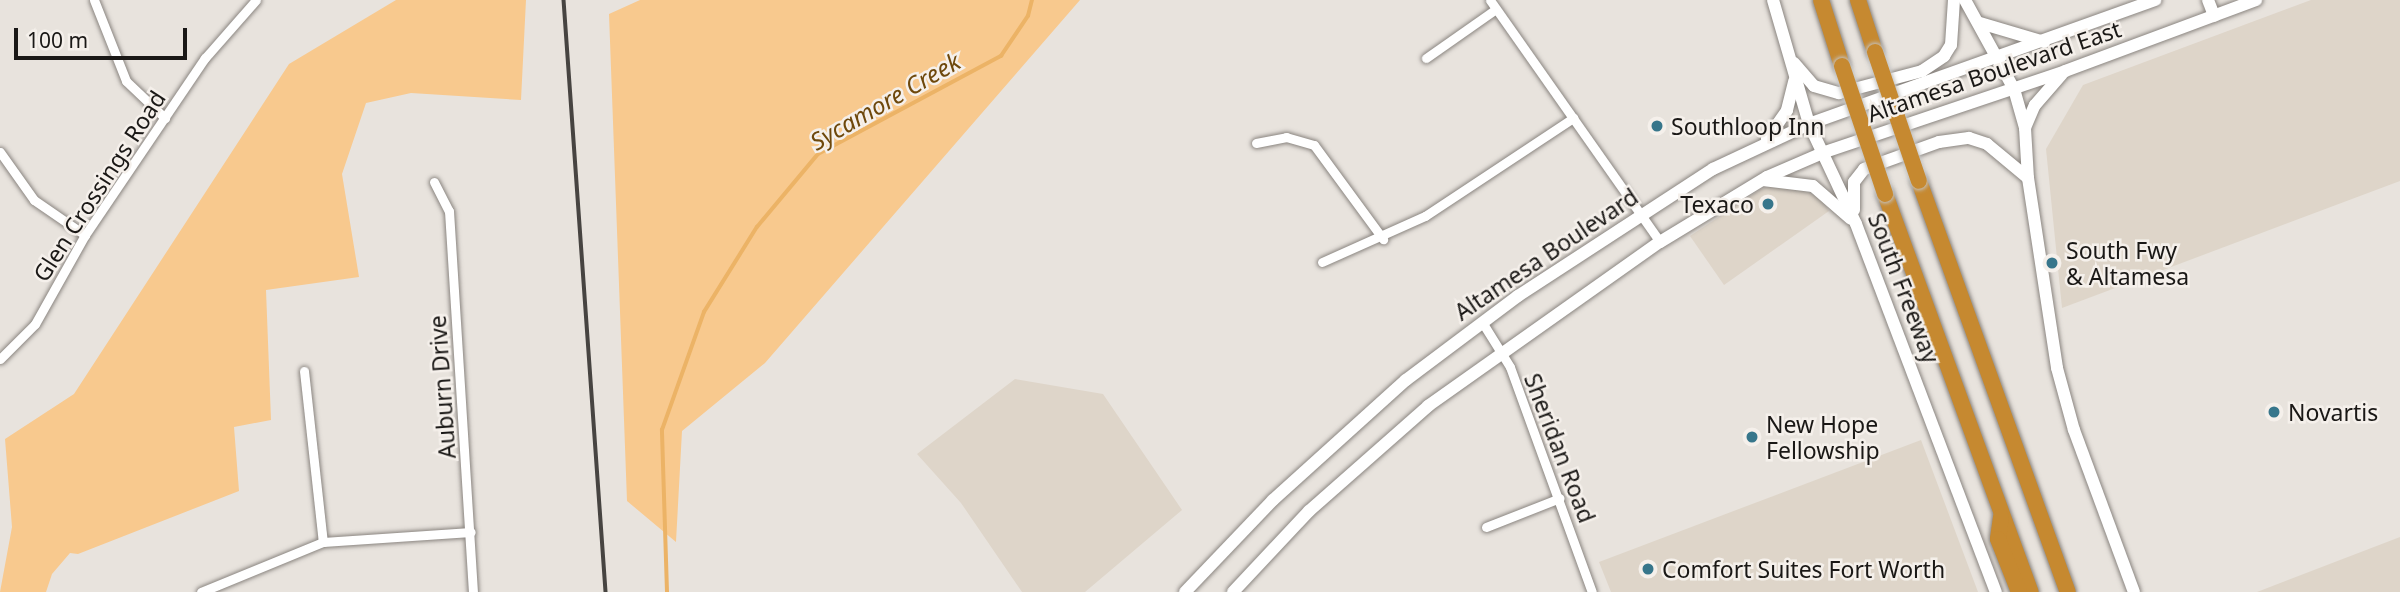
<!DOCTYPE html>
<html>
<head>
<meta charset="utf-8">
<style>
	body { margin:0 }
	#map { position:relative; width:2400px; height:592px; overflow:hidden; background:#e8e3dd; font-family:"Noto Sans",sans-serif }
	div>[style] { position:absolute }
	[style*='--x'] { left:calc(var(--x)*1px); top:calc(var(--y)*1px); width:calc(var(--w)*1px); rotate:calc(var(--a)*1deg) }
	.built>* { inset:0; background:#ded5c9 }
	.green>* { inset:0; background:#f8c98e }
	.stream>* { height:3.5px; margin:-1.75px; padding:0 1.75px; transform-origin:1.75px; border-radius:1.75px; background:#ecb366 }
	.roads { filter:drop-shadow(0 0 2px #8a8580) drop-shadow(0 0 2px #8a8580) }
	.street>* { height:9px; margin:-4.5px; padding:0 4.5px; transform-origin:4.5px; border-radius:4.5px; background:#fff }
	.secondary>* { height:12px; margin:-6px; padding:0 6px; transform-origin:6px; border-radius:6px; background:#fff }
	.highway>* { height:16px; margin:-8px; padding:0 8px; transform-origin:8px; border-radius:8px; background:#c68930 }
	.rail>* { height:3.5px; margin:-1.75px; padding:0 1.75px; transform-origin:1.75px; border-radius:1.75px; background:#474441 }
	.bridges { filter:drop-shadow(0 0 2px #c3c3c2) drop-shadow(0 0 2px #c3c3c2) }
	.highway-bridge>* { height:16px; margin:-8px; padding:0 8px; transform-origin:8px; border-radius:8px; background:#c68930 }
	.dots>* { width:19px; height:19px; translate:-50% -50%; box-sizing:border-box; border:4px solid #f5f0eb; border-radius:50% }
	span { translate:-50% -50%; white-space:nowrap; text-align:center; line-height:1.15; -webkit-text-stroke:5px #f5f0eb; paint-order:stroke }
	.street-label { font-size:23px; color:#1a1816 }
	.poi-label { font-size:23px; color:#1a1816 }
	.left { translate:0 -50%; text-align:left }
	.right { translate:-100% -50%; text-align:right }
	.water-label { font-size:24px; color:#6e480b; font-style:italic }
	.scale { position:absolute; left:14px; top:28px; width:173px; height:32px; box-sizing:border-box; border:4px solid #1a1816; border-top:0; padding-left:9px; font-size:21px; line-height:24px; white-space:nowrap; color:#1a1816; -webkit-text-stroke:5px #f5f0eb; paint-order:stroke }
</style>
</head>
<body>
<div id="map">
	<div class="built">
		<i style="clip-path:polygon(2311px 0,2400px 0,2400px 181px,2062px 308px,2046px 149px,2083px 85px)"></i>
		<i style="clip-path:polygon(1783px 184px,1819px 196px,1829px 211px,1724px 285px,1690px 236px,1761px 189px)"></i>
		<i style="clip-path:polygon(1015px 379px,1103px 394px,1182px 510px,1085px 592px,1022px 592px,961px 503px,917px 454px)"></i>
		<i style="clip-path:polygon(1921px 440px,1978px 592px,1611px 592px,1599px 562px)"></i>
		<i style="clip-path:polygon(2400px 537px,2400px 592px,2257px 592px)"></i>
	</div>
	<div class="green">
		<i style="clip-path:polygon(396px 0,526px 0,521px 100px,411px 93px,366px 103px,342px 174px,359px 277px,266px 290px,271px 420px,234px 427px,239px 491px,78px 554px,70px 553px,52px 574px,46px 592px,0 592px,12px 527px,5px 439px,74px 394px,289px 64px)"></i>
		<i style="clip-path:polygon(640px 0,1080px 0,765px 363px,682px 431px,676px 542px,627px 501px,609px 14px)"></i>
	</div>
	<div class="stream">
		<i style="--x:667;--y:592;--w:162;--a:-91.8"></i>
		<i style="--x:662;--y:430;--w:125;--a:-70.4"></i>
		<i style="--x:704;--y:312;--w:100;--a:-58.1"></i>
		<i style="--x:757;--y:227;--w:95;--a:-50.1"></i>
		<i style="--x:818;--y:154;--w:208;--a:-28.2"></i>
		<i style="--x:1001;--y:56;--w:48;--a:-56"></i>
		<i style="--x:1028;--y:16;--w:16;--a:-76"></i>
	</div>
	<div class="roads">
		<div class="street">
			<i style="--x:94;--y:0;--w:87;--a:68.4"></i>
			<i style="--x:126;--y:81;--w:54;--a:43.5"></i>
			<i style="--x:1490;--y:0;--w:296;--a:54.9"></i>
			<i style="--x:1426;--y:58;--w:85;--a:-35"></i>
			<i style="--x:1256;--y:143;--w:31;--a:-11"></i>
			<i style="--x:1286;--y:137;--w:29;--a:16"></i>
			<i style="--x:1314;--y:145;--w:117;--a:53.7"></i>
			<i style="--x:0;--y:152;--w:59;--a:54.7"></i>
			<i style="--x:34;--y:200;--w:62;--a:34.5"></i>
			<i style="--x:434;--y:182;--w:33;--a:63"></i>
			<i style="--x:449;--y:211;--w:382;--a:86.4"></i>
			<i style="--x:1322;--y:262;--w:113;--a:-24.1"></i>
			<i style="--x:1425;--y:216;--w:178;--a:-33.5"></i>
			<i style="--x:1482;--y:322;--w:53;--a:58.1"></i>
			<i style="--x:1510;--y:367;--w:239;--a:70"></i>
			<i style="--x:0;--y:359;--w:49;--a:-45"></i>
			<i style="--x:35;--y:324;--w:102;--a:-60.7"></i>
			<i style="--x:85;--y:235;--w:214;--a:-55.9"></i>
			<i style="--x:205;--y:58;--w:77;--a:-48.7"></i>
			<i style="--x:304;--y:371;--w:172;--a:83.7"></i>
			<i style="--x:1486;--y:527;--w:79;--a:-21.4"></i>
			<i style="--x:201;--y:592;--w:132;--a:-22.3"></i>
			<i style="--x:323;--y:542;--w:148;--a:-3.9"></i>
		</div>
		<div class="secondary">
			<i style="--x:1773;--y:0;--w:129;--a:73.8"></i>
			<i style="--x:1809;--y:124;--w:110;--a:64.8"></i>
			<i style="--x:1856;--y:224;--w:394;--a:69.2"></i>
			<i style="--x:1965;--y:0;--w:102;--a:61.2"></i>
			<i style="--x:2014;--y:89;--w:41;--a:74.2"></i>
			<i style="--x:2025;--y:128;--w:50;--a:86.6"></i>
			<i style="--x:2028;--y:178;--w:192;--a:81.3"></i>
			<i style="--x:2057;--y:368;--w:64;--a:74.7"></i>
			<i style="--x:2074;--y:430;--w:173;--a:69.7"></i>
			<i style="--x:2208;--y:0;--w:17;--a:69"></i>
			<i style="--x:1980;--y:23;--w:67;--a:16.5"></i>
			<i style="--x:1794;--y:63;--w:30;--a:49"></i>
			<i style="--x:1814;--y:86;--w:26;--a:16"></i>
			<i style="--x:1839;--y:93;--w:86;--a:-14.8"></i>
			<i style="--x:1922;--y:71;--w:27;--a:-34"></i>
			<i style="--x:1944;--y:56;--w:13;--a:-58"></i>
			<i style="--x:1951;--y:45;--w:45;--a:-86.2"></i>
			<i style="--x:2025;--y:128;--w:25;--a:-67"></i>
			<i style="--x:2035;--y:105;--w:41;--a:-48.9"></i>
			<i style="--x:1767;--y:139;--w:35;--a:-55"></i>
			<i style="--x:1787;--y:110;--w:30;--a:-76"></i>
			<i style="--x:1763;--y:180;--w:50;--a:6.8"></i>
			<i style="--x:1813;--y:186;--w:50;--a:41"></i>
			<i style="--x:1854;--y:210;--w:28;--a:-90"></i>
			<i style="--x:1854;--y:182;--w:16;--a:-52"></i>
			<i style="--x:1864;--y:169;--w:80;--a:-19.8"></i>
			<i style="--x:1939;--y:142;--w:30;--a:-8"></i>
			<i style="--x:1969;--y:138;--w:19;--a:18"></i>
			<i style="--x:1987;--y:144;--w:53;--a:39.7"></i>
			<i style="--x:1185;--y:592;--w:127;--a:-46.3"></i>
			<i style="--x:1273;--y:500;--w:179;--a:-42.1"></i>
			<i style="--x:1406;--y:380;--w:140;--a:-36.9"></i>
			<i style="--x:1518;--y:296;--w:233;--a:-33.1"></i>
			<i style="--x:1713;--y:169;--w:106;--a:-25.1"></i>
			<i style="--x:1809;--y:124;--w:368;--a:-19.7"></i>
			<i style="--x:1233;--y:592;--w:111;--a:-46.8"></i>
			<i style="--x:1309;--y:511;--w:159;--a:-41.4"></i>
			<i style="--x:1428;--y:406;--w:284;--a:-35.3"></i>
			<i style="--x:1660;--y:242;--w:125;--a:-31.3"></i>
			<i style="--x:1767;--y:177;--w:63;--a:-23.3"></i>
			<i style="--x:1825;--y:152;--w:253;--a:-18.6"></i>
			<i style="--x:2065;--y:71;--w:204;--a:-20.4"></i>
		</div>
		<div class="highway">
			<i style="--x:1821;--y:0;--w:69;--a:72.3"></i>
			<i style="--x:1858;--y:0;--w:55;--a:71.9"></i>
			<i style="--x:1919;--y:181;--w:437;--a:70.1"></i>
			<i style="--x:1885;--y:194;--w:424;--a:69.9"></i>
			<i style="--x:2001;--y:517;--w:22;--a:98"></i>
			<i style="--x:1998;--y:539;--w:57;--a:68.4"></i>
		</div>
	</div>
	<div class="rail">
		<i style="--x:564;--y:0;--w:593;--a:85.94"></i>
	</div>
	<div class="bridges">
		<div class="highway-bridge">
			<i style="--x:1875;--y:52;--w:136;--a:71.2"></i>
			<i style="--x:1842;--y:66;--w:135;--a:71.4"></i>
		</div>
	</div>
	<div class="dots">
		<i style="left:1657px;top:126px;background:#37768b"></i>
		<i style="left:1768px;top:204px;background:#37768b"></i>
		<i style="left:2052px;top:263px;background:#37768b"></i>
		<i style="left:2274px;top:412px;background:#37768b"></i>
		<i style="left:1752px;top:437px;background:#37768b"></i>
		<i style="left:1648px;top:569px;background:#37768b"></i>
	</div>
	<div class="street-label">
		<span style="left:1994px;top:71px;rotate:-19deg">Altamesa Boulevard East</span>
		<span style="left:99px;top:186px;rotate:-57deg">Glen Crossings Road</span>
		<span style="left:1546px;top:254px;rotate:-34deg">Altamesa Boulevard</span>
		<span style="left:1904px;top:288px;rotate:69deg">South Freeway</span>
		<span style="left:442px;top:387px;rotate:-94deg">Auburn Drive</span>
		<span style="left:1560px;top:448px;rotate:69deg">Sheridan Road</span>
	</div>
	<div class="poi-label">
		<span class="left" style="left:1671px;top:126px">Southloop Inn</span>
		<span class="right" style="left:1754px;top:204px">Texaco</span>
		<span class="left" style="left:2066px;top:263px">South Fwy<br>&amp; Altamesa</span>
		<span class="left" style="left:2288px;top:412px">Novartis</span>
		<span class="left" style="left:1766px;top:437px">New Hope<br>Fellowship</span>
		<span class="left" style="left:1662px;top:569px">Comfort Suites Fort Worth</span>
	</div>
	<div class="water-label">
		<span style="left:885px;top:101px;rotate:-30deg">Sycamore Creek</span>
	</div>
	<div class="scale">100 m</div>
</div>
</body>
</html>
